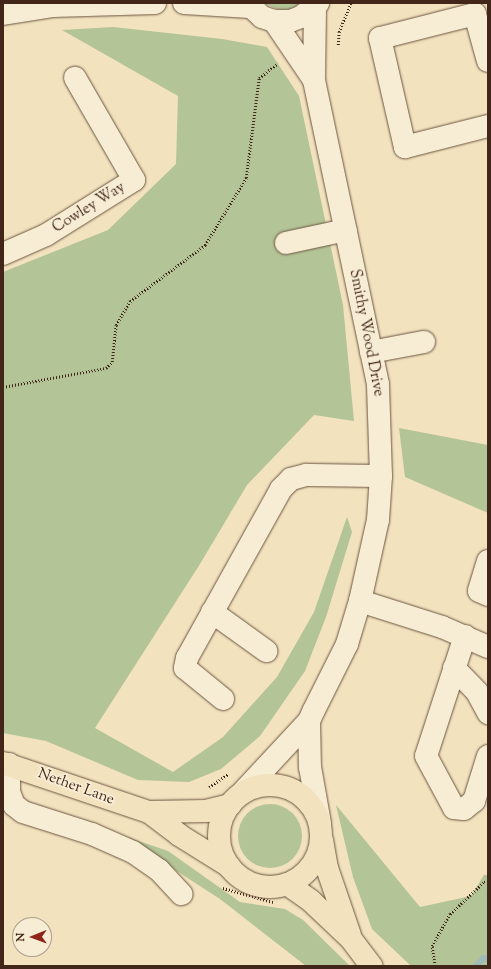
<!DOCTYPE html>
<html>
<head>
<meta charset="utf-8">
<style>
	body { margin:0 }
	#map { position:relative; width:491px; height:969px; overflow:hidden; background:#f2e2bd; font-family:"Sorts Mill Goudy",serif }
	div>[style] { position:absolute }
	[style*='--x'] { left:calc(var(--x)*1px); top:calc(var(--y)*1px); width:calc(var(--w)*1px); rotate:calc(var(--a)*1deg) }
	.green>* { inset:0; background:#b3c496 }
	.round { border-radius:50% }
	.stream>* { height:6px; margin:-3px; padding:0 3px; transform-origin:3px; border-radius:3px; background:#9dbcb8 }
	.path>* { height:2.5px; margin-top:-1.25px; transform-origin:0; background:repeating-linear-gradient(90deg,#412619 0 1px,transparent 0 3px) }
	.roads { filter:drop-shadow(0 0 1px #6d5542) drop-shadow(0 0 1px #6d5542) }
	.minor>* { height:22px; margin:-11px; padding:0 11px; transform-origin:11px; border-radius:11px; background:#f7ecd4 }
	.major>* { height:22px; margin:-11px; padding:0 11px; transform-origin:11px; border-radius:11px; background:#f2e2bd }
	.major>.ring { margin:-11px; padding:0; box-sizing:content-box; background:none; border:22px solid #f2e2bd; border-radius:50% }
	span { translate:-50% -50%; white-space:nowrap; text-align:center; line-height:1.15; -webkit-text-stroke:4px #f7ecd4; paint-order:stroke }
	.street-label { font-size:15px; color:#412619 }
	.frame { position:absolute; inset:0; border:4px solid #412619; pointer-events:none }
	.north { position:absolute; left:12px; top:917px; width:40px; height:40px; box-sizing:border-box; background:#f7ecd4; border:1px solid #ae9d89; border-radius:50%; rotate:269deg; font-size:11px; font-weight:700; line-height:16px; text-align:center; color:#412619 }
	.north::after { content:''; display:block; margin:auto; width:14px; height:18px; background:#8f2418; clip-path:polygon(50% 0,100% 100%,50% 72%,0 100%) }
</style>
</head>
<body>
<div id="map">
	<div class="green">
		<i style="clip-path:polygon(263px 3px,301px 3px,290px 9px,280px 10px)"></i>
		<i style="clip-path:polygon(113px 27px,222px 39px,267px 47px,299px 96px,343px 305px,354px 421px,314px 415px,247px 485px,200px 564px,95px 728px,173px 772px,223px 737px,277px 677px,314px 612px,347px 517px,352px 532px,326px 617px,305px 671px,260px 736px,221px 769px,189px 782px,138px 780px,46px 741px,3px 733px,3px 272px,108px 230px,176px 164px,178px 96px,62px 30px)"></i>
		<i style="clip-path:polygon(399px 428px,488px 445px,488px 513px,405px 477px)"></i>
		<i class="round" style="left:238px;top:804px;width:64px;height:64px"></i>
		<i style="clip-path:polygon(336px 805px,420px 907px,471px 896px,484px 875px,488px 875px,488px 966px,411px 966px,372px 929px,353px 877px)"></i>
		<i style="clip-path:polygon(121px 835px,168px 851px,240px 902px,285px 909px,303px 920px,350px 966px,306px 966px,220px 899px)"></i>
	</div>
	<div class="stream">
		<i style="--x:476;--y:966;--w:11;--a:-45"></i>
		<i style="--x:484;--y:958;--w:4;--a:14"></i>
	</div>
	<div class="path">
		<i style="--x:338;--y:45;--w:13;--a:-86"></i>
		<i style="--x:339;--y:32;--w:31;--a:-68"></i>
		<i style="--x:3;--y:387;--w:105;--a:-10.5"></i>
		<i style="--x:106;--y:368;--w:8;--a:-45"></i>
		<i style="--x:112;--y:362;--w:37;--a:-84"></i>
		<i style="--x:116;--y:325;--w:28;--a:-60"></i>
		<i style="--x:130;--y:301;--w:94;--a:-36.7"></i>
		<i style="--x:205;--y:245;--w:79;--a:-58.5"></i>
		<i style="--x:246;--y:178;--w:101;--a:-82.6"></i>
		<i style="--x:259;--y:78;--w:24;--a:-38"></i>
		<i style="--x:209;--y:787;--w:23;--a:-34"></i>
		<i style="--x:223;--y:888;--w:52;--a:15.6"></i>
		<i style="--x:435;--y:966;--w:20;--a:-99"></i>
		<i style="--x:432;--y:946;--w:37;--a:-61"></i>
		<i style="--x:450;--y:914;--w:47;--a:-43.3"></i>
		<i style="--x:484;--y:882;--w:4;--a:0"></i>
	</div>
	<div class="roads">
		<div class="minor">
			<i style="--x:184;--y:3;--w:66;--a:3.5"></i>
			<i style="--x:247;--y:3;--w:21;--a:43"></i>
			<i style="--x:262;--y:17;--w:13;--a:18"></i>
			<i style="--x:274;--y:21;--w:16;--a:0"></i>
			<i style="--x:290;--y:21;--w:12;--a:-20"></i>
			<i style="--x:301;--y:17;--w:22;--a:-39"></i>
			<i style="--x:3;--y:14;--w:51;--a:-9.1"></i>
			<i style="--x:53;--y:6;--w:102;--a:-1.7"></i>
			<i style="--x:274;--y:21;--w:71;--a:55.9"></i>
			<i style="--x:488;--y:61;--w:49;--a:-105.5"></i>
			<i style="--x:475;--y:14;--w:98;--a:165.8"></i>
			<i style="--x:380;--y:38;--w:112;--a:77.1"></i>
			<i style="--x:405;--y:147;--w:86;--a:-14.2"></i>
			<i style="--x:286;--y:243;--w:61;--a:-12.2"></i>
			<i style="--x:3;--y:254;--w:47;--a:-23.8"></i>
			<i style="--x:46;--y:235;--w:104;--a:-32"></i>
			<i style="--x:134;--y:180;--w:118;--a:-120"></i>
			<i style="--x:371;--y:352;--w:54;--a:-10.7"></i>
			<i style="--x:488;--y:561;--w:31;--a:107"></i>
			<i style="--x:479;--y:591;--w:10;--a:24"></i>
			<i style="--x:360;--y:601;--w:86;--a:17.6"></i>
			<i style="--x:442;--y:627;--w:50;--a:23.5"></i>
			<i style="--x:212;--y:612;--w:67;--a:35.8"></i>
			<i style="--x:465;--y:636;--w:126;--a:108"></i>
			<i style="--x:426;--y:756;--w:59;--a:61.7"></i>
			<i style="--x:454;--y:808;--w:10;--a:6"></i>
			<i style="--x:464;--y:809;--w:13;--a:-39"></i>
			<i style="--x:474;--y:801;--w:47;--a:-72.7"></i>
			<i style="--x:454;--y:668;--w:33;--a:46"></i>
			<i style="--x:477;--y:692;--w:24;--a:62"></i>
			<i style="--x:223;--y:699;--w:49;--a:-140.8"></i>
			<i style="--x:185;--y:668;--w:10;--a:-79"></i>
			<i style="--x:187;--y:658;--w:193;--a:-60.9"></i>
			<i style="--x:281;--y:489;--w:14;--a:-45"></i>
			<i style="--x:291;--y:479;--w:16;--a:-15"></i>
			<i style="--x:306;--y:475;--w:75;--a:0.8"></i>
			<i style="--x:309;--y:721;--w:46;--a:88.8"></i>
			<i style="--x:310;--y:767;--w:57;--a:79.9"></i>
			<i style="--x:9;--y:764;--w:28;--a:90"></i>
			<i style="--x:9;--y:792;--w:14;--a:69"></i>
			<i style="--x:14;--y:805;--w:11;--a:38"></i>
			<i style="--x:23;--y:812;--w:72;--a:17.7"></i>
			<i style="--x:92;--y:834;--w:45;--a:23.7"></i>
			<i style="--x:133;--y:852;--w:32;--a:35"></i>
			<i style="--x:159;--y:870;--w:33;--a:47"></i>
			<i style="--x:241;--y:794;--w:100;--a:-47"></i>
			<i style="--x:309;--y:721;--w:12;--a:-66"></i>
			<i style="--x:314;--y:710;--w:74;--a:-63.4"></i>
			<i style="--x:347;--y:644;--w:45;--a:-73.2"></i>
			<i style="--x:360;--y:601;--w:83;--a:-77.5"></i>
			<i style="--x:378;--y:520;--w:44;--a:-86.1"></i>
			<i style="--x:381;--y:476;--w:92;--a:-91.9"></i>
			<i style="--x:378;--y:384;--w:311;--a:-101.9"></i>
			<i style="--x:314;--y:80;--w:72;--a:-89.2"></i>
		</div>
		<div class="major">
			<i style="--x:3;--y:763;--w:154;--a:18.6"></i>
			<i style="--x:149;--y:812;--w:57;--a:-1"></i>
			<i style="--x:206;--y:811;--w:25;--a:-14"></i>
			<i class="ring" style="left:219px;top:785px;width:80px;height:80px"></i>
			<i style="--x:149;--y:812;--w:38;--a:37"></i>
			<i style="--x:179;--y:835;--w:59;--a:31.8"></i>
			<i style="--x:322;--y:840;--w:28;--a:80"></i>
			<i style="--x:327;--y:868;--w:71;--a:71.1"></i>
			<i style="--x:287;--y:884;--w:29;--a:35"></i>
			<i style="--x:311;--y:901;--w:55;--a:43.5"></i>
			<i style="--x:351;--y:939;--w:34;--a:53"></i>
		</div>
	</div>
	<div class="street-label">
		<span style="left:89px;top:208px;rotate:-32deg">Cowley Way</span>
		<span style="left:366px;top:333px;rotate:79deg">Smithy Wood Drive</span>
		<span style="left:76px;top:787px;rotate:20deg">Nether Lane</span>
	</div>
	<div class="frame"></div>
	<div class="north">N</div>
</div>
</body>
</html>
